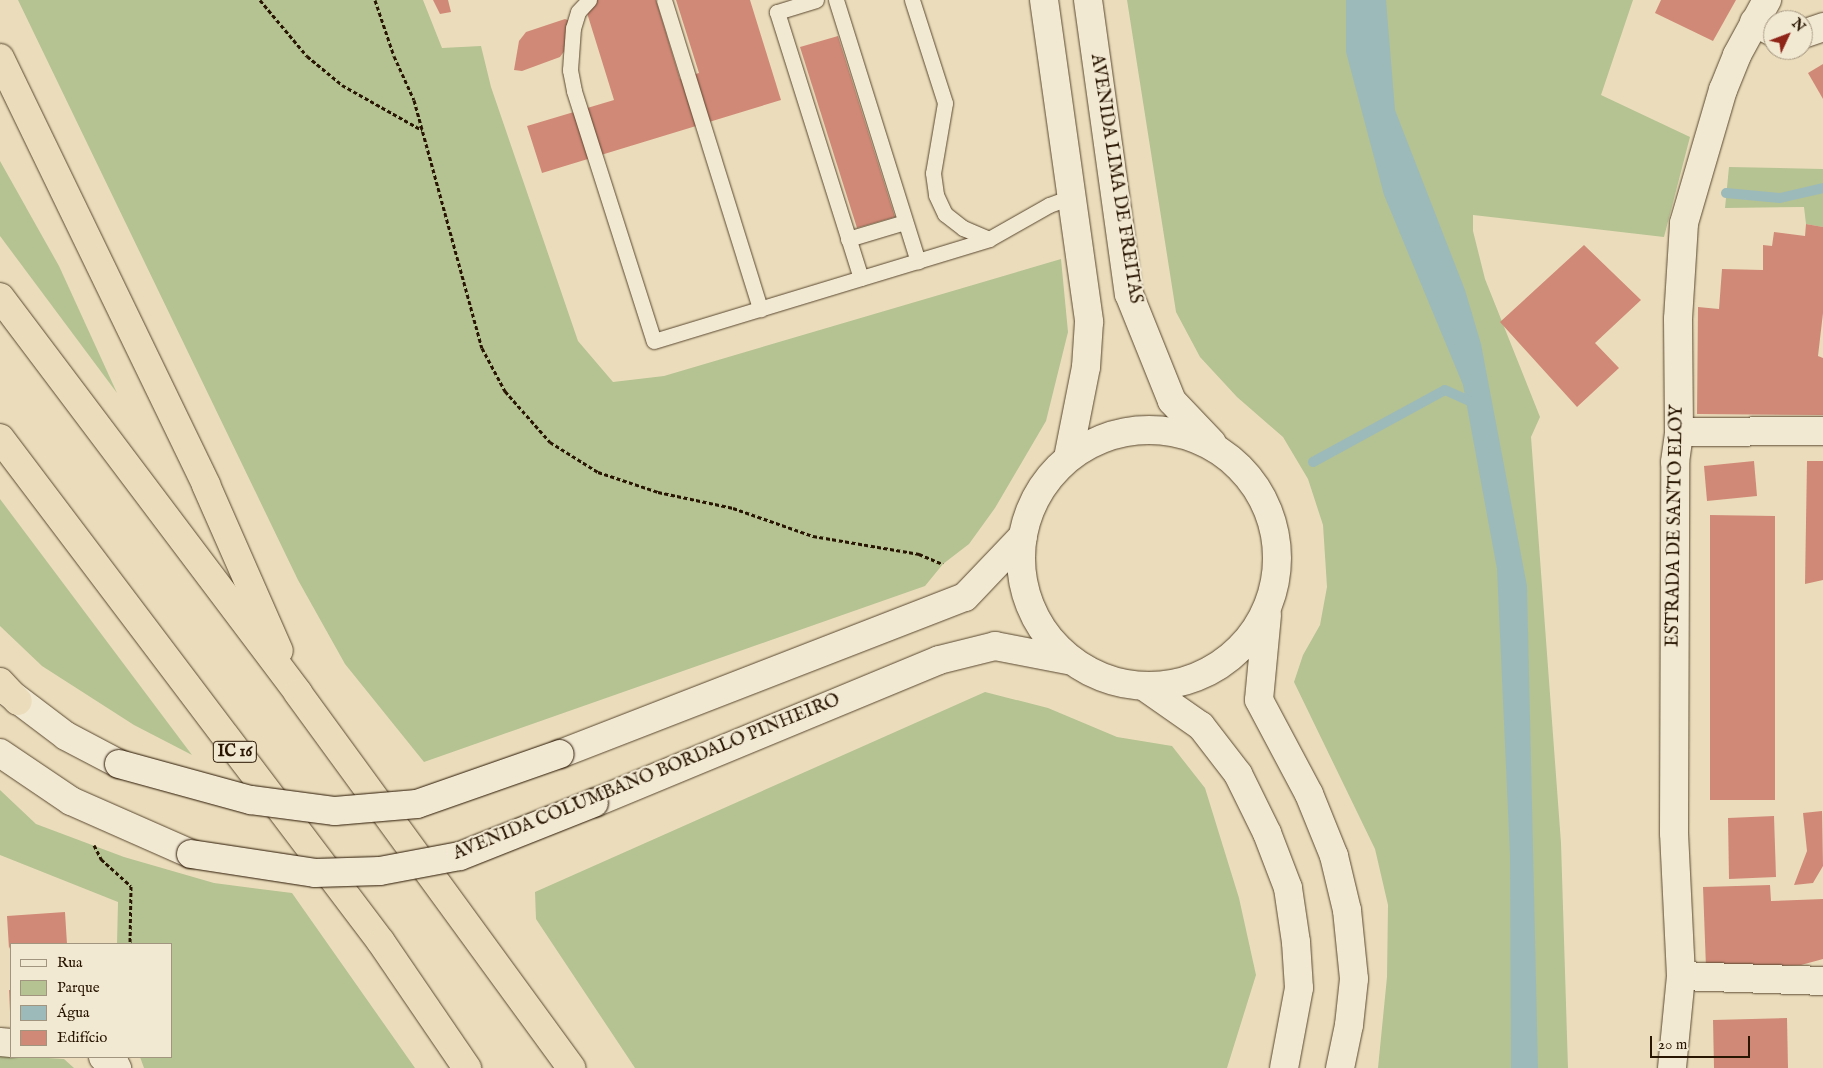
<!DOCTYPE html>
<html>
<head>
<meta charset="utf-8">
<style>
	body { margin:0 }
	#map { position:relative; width:1823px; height:1068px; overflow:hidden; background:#ebddbb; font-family:"IM FELL English",serif }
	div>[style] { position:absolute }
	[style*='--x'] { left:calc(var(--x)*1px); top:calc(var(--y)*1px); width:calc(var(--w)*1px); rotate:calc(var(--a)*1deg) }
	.green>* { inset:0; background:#b5c292 }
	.water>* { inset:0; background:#9cbaba }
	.stream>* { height:10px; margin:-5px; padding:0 5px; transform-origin:5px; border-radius:5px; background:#9cbaba }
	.building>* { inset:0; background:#d08977 }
	.path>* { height:3px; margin-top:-1.5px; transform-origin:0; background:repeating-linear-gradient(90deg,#291602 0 4px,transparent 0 6.5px) }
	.roads { filter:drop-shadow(0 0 1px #5a4830) drop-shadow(0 0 1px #5a4830) }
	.lane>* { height:15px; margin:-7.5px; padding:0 7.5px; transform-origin:7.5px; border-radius:7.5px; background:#f2e9d3 }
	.street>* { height:28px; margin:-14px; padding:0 14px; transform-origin:14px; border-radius:14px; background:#f2e9d3 }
	.secondary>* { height:28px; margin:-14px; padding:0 14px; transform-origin:14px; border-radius:14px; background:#f2e9d3 }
	.secondary>.ring { margin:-14px; padding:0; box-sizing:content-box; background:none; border:28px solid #f2e9d3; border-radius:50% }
	.highway>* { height:28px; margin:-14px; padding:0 14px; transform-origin:14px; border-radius:14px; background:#ebddbb }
	.bridges { filter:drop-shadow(0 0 1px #291602) drop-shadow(0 0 1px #291602) }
	.secondary-bridge>* { height:28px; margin:-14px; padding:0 14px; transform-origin:14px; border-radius:14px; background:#f2e9d3 }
	span { translate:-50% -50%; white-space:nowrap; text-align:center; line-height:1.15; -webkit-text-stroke:4.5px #f2e9d3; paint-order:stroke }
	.shield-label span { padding:1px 4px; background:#f2e9d3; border:1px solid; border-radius:4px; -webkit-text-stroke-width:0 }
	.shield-label { font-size:16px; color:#291602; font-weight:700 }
	.street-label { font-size:18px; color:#291602 }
	.legend { position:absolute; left:10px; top:943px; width:162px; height:115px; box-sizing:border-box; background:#f2e9d3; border:1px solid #a2957f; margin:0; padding:6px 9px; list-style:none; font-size:15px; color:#291602 }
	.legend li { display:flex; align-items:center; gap:10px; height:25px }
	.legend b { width:25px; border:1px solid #a2957f }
	.north { position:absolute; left:1763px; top:10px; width:50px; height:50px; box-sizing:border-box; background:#f2e9d3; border:1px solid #a2957f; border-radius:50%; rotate:47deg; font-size:14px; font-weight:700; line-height:20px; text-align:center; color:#291602 }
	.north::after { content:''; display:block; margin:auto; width:18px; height:22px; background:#8f2418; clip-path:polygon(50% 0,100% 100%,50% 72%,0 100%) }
	.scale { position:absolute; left:1650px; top:1036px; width:100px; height:22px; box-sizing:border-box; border:2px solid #291602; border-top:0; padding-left:6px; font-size:15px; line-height:18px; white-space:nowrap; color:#291602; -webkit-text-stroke:4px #f2e9d3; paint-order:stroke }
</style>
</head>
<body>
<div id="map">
	<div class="green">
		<i style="clip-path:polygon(18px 0,423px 0,442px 48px,481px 46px,491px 87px,578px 341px,613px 382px,664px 376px,1061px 259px,1068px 332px,1046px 421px,995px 508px,969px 544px,943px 564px,925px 586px,424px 762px,345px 664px,298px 580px)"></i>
		<i style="clip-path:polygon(1127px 0,1633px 0,1601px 95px,1690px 137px,1664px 237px,1473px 215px,1473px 231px,1485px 279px,1540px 417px,1531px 437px,1561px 843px,1568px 1068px,1378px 1068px,1387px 977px,1388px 905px,1375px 849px,1294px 682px,1303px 655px,1320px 625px,1327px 587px,1323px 525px,1308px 479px,1283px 437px,1237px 397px,1200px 357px,1176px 312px)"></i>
		<i style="clip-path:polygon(0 161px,59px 266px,117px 393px,0 236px)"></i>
		<i style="clip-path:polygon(1729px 167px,1823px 169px,1823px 227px,1806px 224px,1804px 207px,1725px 208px)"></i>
		<i style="clip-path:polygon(0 499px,192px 755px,134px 725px,42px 666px,0 626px)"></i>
		<i style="clip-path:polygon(985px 692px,1048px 708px,1117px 737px,1172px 746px,1205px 788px,1239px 898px,1256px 975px,1227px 1068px,635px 1068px,536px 919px,535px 892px)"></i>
		<i style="clip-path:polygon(0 790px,36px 824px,124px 857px,214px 883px,292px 893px,415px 1068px,144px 1068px,140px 1057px,171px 1057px,171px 944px,117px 944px,118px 902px,0 855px)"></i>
		<i style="clip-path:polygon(0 1055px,64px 1059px,74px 1068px,0 1068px)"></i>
	</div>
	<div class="water">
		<i style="clip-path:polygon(1346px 0,1386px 0,1395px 110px,1465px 290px,1481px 344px,1527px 586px,1538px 1068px,1511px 1068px,1510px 855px,1497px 569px,1463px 385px,1384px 195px,1346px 52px)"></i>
	</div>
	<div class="stream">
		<i style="--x:1726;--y:193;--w:54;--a:5.3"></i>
		<i style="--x:1780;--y:198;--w:44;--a:-13.1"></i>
		<i style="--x:1313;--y:462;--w:150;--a:-28.6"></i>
		<i style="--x:1445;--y:390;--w:34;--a:24"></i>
	</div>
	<div class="building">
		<i style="clip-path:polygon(433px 0,448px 0,451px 12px,440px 14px)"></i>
		<i style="clip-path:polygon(583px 0,656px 0,680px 79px,699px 73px,676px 0,750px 0,781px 100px,542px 173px,527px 126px,614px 100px)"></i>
		<i style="clip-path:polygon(1661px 0,1736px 0,1713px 41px,1655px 13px)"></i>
		<i style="clip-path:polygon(565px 19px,570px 21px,565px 50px,560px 57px,522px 71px,514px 70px,519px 41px,526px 32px)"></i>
		<i style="clip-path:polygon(838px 36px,895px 217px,857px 228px,800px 47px)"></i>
		<i style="clip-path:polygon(1823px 64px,1823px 99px,1808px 73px)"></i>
		<i style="clip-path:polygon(1806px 224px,1823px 227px,1823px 313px,1818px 356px,1823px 358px,1823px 415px,1697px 414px,1698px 307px,1719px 309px,1722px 269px,1763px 270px,1763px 245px,1772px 246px,1774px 232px,1805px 236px)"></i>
		<i style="clip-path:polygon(1584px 245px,1641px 300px,1595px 343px,1619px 368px,1577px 407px,1500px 322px)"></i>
		<i style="clip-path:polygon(1754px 461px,1757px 496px,1707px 501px,1704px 466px)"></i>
		<i style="clip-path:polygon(1807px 461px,1823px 461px,1823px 580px,1805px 584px)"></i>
		<i style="clip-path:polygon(1710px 515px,1775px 516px,1775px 800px,1710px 800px)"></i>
		<i style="clip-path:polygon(1822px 811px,1823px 866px,1813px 883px,1794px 885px,1807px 851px,1803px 813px)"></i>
		<i style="clip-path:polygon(1774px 816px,1776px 877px,1729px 879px,1728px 818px)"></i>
		<i style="clip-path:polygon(1770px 885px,1771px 901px,1823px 899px,1823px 959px,1801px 965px,1706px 968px,1703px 887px)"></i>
		<i style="clip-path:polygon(65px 912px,67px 944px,11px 944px,9px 949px,7px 916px)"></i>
		<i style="clip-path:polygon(9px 990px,11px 990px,11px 1011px,10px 1012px)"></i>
		<i style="clip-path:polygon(1787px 1018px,1788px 1068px,1714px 1068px,1713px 1020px)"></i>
	</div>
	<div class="path">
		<i style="--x:260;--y:0;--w:73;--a:50"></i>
		<i style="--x:307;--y:56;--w:45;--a:39.6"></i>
		<i style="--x:342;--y:85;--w:92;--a:29.4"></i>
		<i style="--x:375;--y:0;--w:59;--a:71.3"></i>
		<i style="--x:394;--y:56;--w:48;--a:65.6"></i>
		<i style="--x:414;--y:100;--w:257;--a:74.7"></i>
		<i style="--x:482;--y:348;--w:49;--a:61.9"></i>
		<i style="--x:505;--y:391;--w:68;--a:48.6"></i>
		<i style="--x:550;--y:442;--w:57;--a:32"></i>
		<i style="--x:598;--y:472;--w:63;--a:18.4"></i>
		<i style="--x:658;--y:492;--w:77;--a:12"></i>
		<i style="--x:733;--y:508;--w:85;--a:19.3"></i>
		<i style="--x:813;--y:536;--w:108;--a:9.6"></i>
		<i style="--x:919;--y:554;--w:26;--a:23"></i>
		<i style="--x:94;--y:845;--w:16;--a:63"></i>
		<i style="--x:101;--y:859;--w:40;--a:42"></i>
		<i style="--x:131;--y:886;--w:58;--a:91"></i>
	</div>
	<div class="roads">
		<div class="lane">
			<i style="--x:589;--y:0;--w:16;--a:133"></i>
			<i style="--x:578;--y:12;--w:17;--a:107"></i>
			<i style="--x:573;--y:28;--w:42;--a:94.1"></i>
			<i style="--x:570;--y:70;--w:21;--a:79"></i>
			<i style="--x:574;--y:91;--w:262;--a:72.3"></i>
			<i style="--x:654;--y:341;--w:350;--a:-16.9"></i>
			<i style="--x:989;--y:239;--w:69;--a:-29.5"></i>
			<i style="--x:1049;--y:205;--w:23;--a:-20"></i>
			<i style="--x:664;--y:0;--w:324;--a:72.7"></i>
			<i style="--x:816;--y:0;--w:41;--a:162.9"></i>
			<i style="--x:777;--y:12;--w:279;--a:72.5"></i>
			<i style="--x:836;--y:0;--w:274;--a:72.6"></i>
			<i style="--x:912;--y:0;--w:108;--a:72.2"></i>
			<i style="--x:945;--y:103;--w:71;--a:99.7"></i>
			<i style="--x:933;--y:173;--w:22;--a:82"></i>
			<i style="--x:936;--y:195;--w:21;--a:65"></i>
			<i style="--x:945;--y:214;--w:23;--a:38"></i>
			<i style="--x:963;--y:228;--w:28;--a:23"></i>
			<i style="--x:848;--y:239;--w:59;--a:-16.6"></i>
		</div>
		<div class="street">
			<i style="--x:1754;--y:22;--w:21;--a:28"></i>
			<i style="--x:1803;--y:34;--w:21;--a:-19"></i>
			<i style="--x:1679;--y:432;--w:144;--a:-0.4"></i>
			<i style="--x:1681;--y:976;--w:142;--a:2"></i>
			<i style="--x:0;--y:1042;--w:11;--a:5"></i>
			<i style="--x:103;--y:1057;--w:12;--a:24"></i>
			<i style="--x:114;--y:1062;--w:7;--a:63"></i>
		</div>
		<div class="secondary">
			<i style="--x:1044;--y:0;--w:325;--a:82"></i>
			<i style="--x:1089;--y:322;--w:45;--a:93.8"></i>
			<i style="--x:1086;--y:367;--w:93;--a:101.2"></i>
			<i style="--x:1088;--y:0;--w:297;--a:82.1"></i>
			<i style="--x:1129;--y:294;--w:115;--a:68.1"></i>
			<i style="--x:1172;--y:401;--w:58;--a:46.4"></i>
			<i class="ring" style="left:1021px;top:430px;width:228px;height:228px"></i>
			<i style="--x:1267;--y:615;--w:85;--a:95.4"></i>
			<i style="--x:1259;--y:700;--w:106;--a:62"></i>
			<i style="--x:1309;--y:794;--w:67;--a:68"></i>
			<i style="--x:1334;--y:856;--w:56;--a:76.5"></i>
			<i style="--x:1347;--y:910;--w:69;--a:84.2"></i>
			<i style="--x:1354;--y:979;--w:46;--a:96.2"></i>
			<i style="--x:1349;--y:1025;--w:44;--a:101.8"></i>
			<i style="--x:0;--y:686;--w:83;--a:37.1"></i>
			<i style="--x:66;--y:736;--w:60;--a:27.8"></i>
			<i style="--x:1145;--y:687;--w:68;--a:34.9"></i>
			<i style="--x:1201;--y:726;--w:61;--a:52.4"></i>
			<i style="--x:1238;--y:774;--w:66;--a:63.8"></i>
			<i style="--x:1267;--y:833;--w:59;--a:69.1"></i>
			<i style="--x:1288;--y:888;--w:55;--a:81.6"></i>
			<i style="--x:1296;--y:942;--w:46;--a:86.3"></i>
			<i style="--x:1299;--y:988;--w:81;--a:100.6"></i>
			<i style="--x:0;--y:753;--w:86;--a:34.1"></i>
			<i style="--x:71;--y:801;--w:131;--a:23.8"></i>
			<i style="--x:560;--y:754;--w:434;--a:-21.2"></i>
			<i style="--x:965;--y:597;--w:84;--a:-46.4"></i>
			<i style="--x:594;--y:803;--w:373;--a:-22.5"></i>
			<i style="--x:939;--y:660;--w:58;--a:-14"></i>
			<i style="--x:995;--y:646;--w:79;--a:10.9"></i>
			<i style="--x:1672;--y:1068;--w:92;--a:-84.4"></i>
			<i style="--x:1681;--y:976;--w:143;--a:-92.8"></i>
			<i style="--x:1674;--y:833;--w:371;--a:-89.8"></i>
			<i style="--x:1675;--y:462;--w:30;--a:-82"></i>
			<i style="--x:1679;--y:432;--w:113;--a:-90.5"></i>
			<i style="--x:1678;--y:319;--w:96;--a:-86.4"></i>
			<i style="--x:1684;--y:223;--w:139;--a:-73.7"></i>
			<i style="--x:1723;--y:90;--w:38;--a:-68"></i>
			<i style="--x:1737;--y:55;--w:63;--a:-61.4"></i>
		</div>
		<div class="highway">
			<i style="--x:0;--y:58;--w:474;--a:64.2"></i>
			<i style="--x:206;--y:485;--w:181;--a:66.3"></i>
			<i style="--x:0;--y:297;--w:496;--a:53"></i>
			<i style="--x:298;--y:693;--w:464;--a:53.9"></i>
			<i style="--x:0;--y:438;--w:632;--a:52.91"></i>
			<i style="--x:381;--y:942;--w:153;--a:55.7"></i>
			<i style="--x:0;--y:682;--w:26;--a:47"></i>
		</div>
	</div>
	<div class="bridges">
		<div class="secondary-bridge">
			<i style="--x:119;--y:764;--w:137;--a:15.3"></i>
			<i style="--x:251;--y:800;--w:85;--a:7.5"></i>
			<i style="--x:335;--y:811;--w:82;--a:-4.9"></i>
			<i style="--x:417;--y:804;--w:151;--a:-19.3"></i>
			<i style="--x:191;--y:854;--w:125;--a:8.7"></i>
			<i style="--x:315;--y:873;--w:65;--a:-1.8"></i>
			<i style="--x:380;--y:871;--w:81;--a:-10.6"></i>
			<i style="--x:460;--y:856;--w:144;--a:-21.6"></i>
		</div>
	</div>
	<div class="shield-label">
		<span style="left:235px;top:752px">IC 16</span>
	</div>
	<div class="street-label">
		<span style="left:1115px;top:179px;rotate:81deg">AVENIDA LIMA DE FREITAS</span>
		<span style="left:1676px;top:526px;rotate:-89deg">ESTRADA DE SANTO ELOY</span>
		<span style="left:647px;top:778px;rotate:-22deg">AVENIDA COLUMBANO BORDALO PINHEIRO</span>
	</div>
	<ul class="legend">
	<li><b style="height:6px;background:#f2e9d3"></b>Rua</li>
	<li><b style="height:14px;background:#b5c292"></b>Parque</li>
	<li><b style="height:14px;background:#9cbaba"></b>Água</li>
	<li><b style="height:14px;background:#d08977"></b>Edifício</li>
	</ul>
	<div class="north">N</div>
	<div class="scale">20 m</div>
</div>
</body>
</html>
